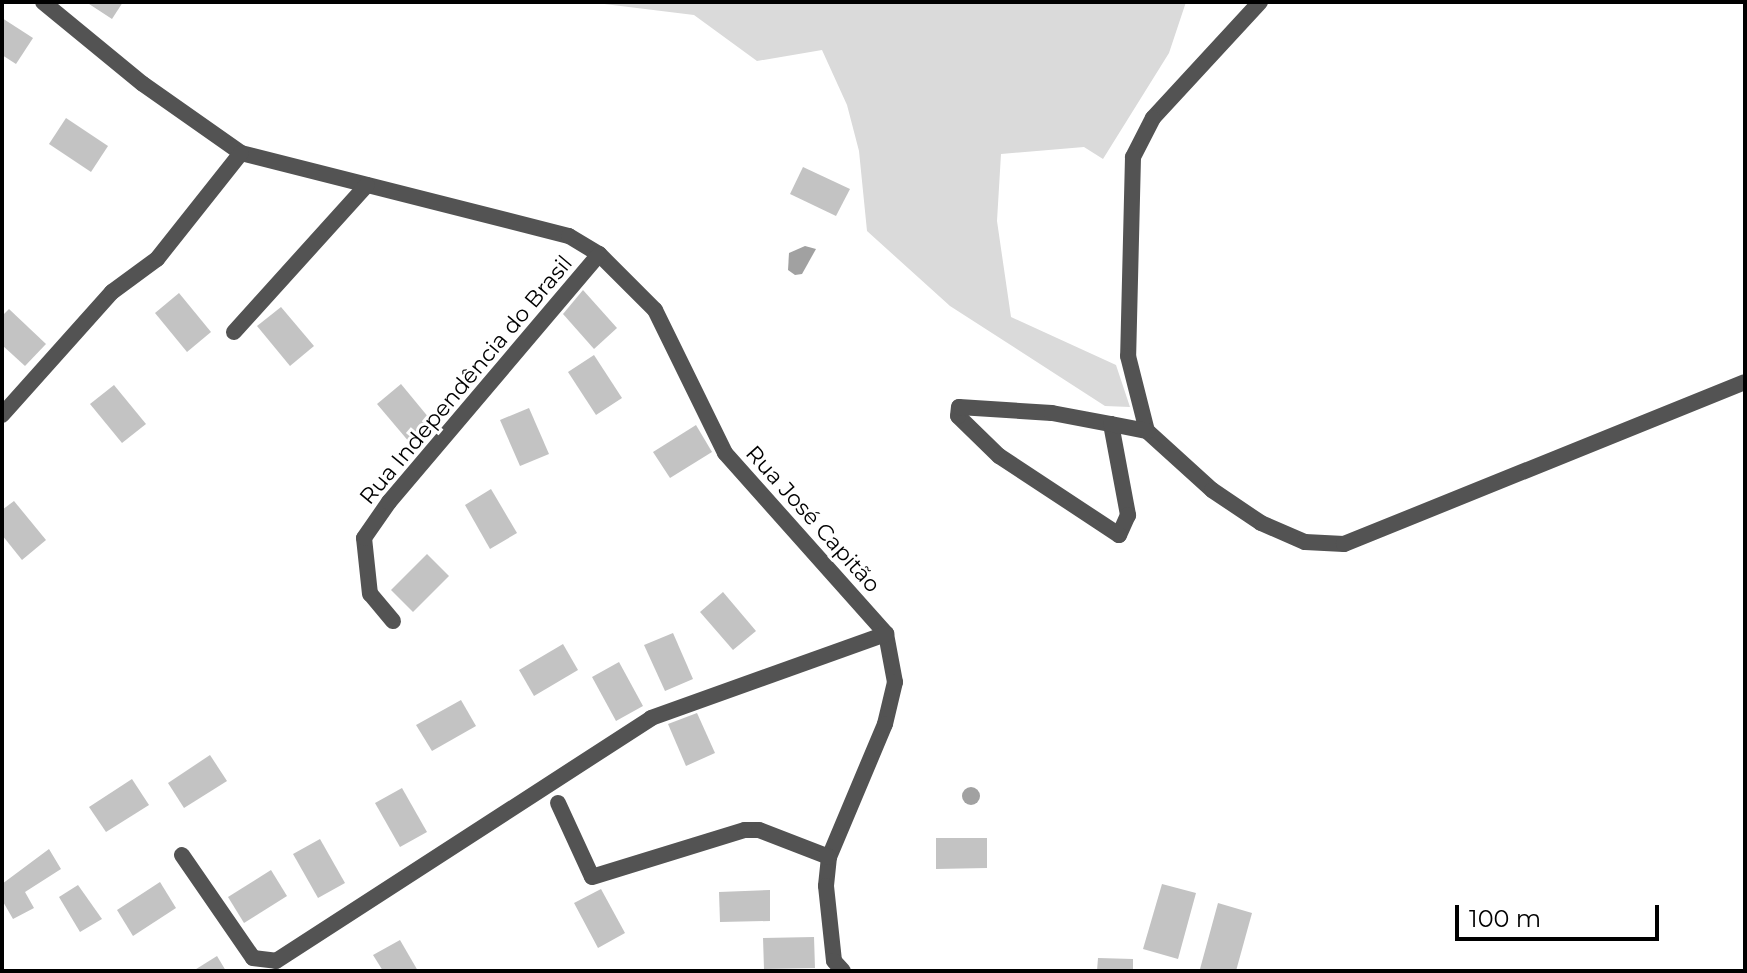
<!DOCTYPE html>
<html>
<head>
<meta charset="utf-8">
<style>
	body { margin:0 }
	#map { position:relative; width:1747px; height:973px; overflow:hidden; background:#fff; font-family:Montserrat,sans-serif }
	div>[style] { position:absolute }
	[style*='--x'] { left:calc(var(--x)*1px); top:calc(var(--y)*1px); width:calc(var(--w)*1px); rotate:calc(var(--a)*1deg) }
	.green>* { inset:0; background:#dadada }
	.water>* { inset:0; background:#a1a1a1 }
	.round { border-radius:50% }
	.building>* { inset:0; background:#c3c3c3 }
	.minor>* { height:16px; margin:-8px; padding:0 8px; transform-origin:8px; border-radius:8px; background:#535353 }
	span { translate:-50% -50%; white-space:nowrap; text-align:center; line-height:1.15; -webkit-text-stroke:6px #fff; paint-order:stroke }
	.street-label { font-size:22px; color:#000 }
	.frame { position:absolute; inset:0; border:4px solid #000; pointer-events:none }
	.scale { position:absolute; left:1455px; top:905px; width:204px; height:36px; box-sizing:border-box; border:4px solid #000; border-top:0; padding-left:10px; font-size:24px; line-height:28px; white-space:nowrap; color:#000; -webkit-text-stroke:6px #fff; paint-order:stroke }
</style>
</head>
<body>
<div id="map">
	<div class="green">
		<i style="clip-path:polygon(588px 2px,1186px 2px,1169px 53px,1103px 159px,1084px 147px,1001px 154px,997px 221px,1011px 317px,1116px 365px,1130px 407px,1105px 406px,950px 306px,867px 231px,859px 151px,847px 105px,822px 50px,757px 61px,694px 15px)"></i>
	</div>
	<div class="water">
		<i style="clip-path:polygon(805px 246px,816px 249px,802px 274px,795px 275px,788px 270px,789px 253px)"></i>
		<i class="round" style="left:962px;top:787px;width:18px;height:18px"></i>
	</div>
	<div class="building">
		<i style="clip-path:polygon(86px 2px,123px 2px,112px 19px)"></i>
		<i style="clip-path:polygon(2px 18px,33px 38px,16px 64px,2px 55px)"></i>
		<i style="clip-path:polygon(66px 118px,108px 146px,91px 172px,49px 144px)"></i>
		<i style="clip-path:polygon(803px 167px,850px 189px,836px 216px,790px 194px)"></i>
		<i style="clip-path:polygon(583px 290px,617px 328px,594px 349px,563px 314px)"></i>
		<i style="clip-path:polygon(179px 293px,211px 332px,187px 352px,155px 313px)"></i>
		<i style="clip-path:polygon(281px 307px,314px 346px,290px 366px,257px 326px)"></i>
		<i style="clip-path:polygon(9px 309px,46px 344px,25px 366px,2px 345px,2px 316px)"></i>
		<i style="clip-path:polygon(594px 355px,622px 398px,596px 415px,568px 372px)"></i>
		<i style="clip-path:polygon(401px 384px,434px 424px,410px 443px,377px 404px)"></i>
		<i style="clip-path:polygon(114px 385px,146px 424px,122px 443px,90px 404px)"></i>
		<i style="clip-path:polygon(529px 408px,549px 454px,520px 466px,500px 420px)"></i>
		<i style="clip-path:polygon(696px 425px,712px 452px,670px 478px,653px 452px)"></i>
		<i style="clip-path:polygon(491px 489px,517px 533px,490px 549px,465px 505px)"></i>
		<i style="clip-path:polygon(14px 501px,46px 540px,22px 560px,2px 535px,2px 510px)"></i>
		<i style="clip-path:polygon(427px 554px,449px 576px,413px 612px,391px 590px)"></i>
		<i style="clip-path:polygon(723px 592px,756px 631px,733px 650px,700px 612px)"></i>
		<i style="clip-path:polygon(673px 633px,693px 679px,665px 691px,644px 645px)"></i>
		<i style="clip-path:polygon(563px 644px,578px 670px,534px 696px,519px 670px)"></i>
		<i style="clip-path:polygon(619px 662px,643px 706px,616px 721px,592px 677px)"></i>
		<i style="clip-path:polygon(461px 700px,476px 726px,432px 751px,416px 725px)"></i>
		<i style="clip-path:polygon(697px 713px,715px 753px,686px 766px,668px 724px)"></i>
		<i style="clip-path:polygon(210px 755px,227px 781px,184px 808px,168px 783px)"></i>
		<i style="clip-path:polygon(132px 779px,149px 805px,106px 832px,89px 807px)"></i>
		<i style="clip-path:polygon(402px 788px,427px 832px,400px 847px,375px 803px)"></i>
		<i style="clip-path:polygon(936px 838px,987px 838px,987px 868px,936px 869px)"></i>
		<i style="clip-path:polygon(320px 839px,345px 883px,318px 898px,293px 854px)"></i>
		<i style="clip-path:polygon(49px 849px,61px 869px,25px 892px,34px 908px,13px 919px,2px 900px,2px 884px)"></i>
		<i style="clip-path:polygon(271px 870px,287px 896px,244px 923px,228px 897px)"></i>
		<i style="clip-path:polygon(160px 882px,176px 908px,133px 936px,117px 910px)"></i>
		<i style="clip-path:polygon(1162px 884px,1196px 893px,1178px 959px,1143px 949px)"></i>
		<i style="clip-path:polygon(78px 885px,102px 919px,80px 932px,59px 897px)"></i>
		<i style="clip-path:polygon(601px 889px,625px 933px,598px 948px,574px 903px)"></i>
		<i style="clip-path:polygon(770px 890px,770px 921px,720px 922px,719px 892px)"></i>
		<i style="clip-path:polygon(1218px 903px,1252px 913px,1236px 971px,1200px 969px)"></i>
		<i style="clip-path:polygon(814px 937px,815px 968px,764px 969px,763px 938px)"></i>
		<i style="clip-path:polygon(400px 940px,418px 971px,383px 971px,373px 955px)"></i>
		<i style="clip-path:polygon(217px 956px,226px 971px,193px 971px)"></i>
		<i style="clip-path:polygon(1098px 958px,1133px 959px,1133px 971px,1097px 971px)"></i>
	</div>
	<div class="minor">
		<i style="--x:43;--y:2;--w:129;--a:39.4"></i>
		<i style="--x:143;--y:84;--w:120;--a:35.1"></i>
		<i style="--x:241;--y:153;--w:338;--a:14.2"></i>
		<i style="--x:569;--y:236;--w:35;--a:31"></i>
		<i style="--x:599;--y:254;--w:79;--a:45"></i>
		<i style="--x:655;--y:310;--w:159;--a:63.9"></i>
		<i style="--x:725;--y:453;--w:242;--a:48.3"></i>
		<i style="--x:886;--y:634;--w:49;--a:79.4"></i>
		<i style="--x:895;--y:682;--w:43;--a:103.4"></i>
		<i style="--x:885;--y:724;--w:144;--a:112.8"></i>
		<i style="--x:829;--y:857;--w:29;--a:96"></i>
		<i style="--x:826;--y:886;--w:75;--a:83.9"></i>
		<i style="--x:834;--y:961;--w:13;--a:48"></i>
		<i style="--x:1260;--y:2;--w:158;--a:132.7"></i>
		<i style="--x:1153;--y:118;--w:44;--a:117.1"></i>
		<i style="--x:1133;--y:157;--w:199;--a:91.4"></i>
		<i style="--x:1128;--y:356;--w:77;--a:75.8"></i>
		<i style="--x:1147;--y:431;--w:88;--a:42.2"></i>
		<i style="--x:1212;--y:490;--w:59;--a:34"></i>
		<i style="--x:1261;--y:523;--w:48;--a:23.4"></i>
		<i style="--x:1305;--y:542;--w:39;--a:3"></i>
		<i style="--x:1344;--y:544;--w:432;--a:-22"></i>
		<i style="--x:234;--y:332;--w:198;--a:-47.9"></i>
		<i style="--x:2;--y:415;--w:165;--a:-48.2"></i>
		<i style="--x:112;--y:292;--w:56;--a:-36.3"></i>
		<i style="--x:157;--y:259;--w:135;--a:-51.6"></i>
		<i style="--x:1111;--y:424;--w:93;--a:79.4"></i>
		<i style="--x:1128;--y:515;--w:22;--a:114"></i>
		<i style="--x:1119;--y:535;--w:144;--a:-146.6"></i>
		<i style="--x:999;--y:456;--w:57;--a:-135.7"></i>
		<i style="--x:958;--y:416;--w:9;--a:-84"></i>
		<i style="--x:959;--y:407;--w:93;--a:3.7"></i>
		<i style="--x:1052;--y:413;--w:60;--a:10.6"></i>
		<i style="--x:1111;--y:424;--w:37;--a:11"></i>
		<i style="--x:393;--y:621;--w:35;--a:-130"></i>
		<i style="--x:370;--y:594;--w:56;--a:-96.1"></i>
		<i style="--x:364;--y:538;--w:44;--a:-55.2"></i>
		<i style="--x:389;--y:502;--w:325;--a:-49.7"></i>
		<i style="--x:558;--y:803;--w:81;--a:65.3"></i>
		<i style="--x:592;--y:877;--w:160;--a:-17.1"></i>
		<i style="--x:745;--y:830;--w:14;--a:0"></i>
		<i style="--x:759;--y:830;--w:75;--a:21.1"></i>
		<i style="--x:182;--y:855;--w:125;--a:55.4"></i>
		<i style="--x:253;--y:958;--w:23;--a:7"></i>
		<i style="--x:276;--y:961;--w:447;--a:-32.9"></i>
		<i style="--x:651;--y:718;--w:250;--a:-19.7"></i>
	</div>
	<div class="street-label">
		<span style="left:466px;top:380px;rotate:-50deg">Rua Independência do Brasil</span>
		<span style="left:813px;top:519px;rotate:48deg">Rua José Capitão</span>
	</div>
	<div class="frame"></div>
	<div class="scale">100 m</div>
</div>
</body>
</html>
